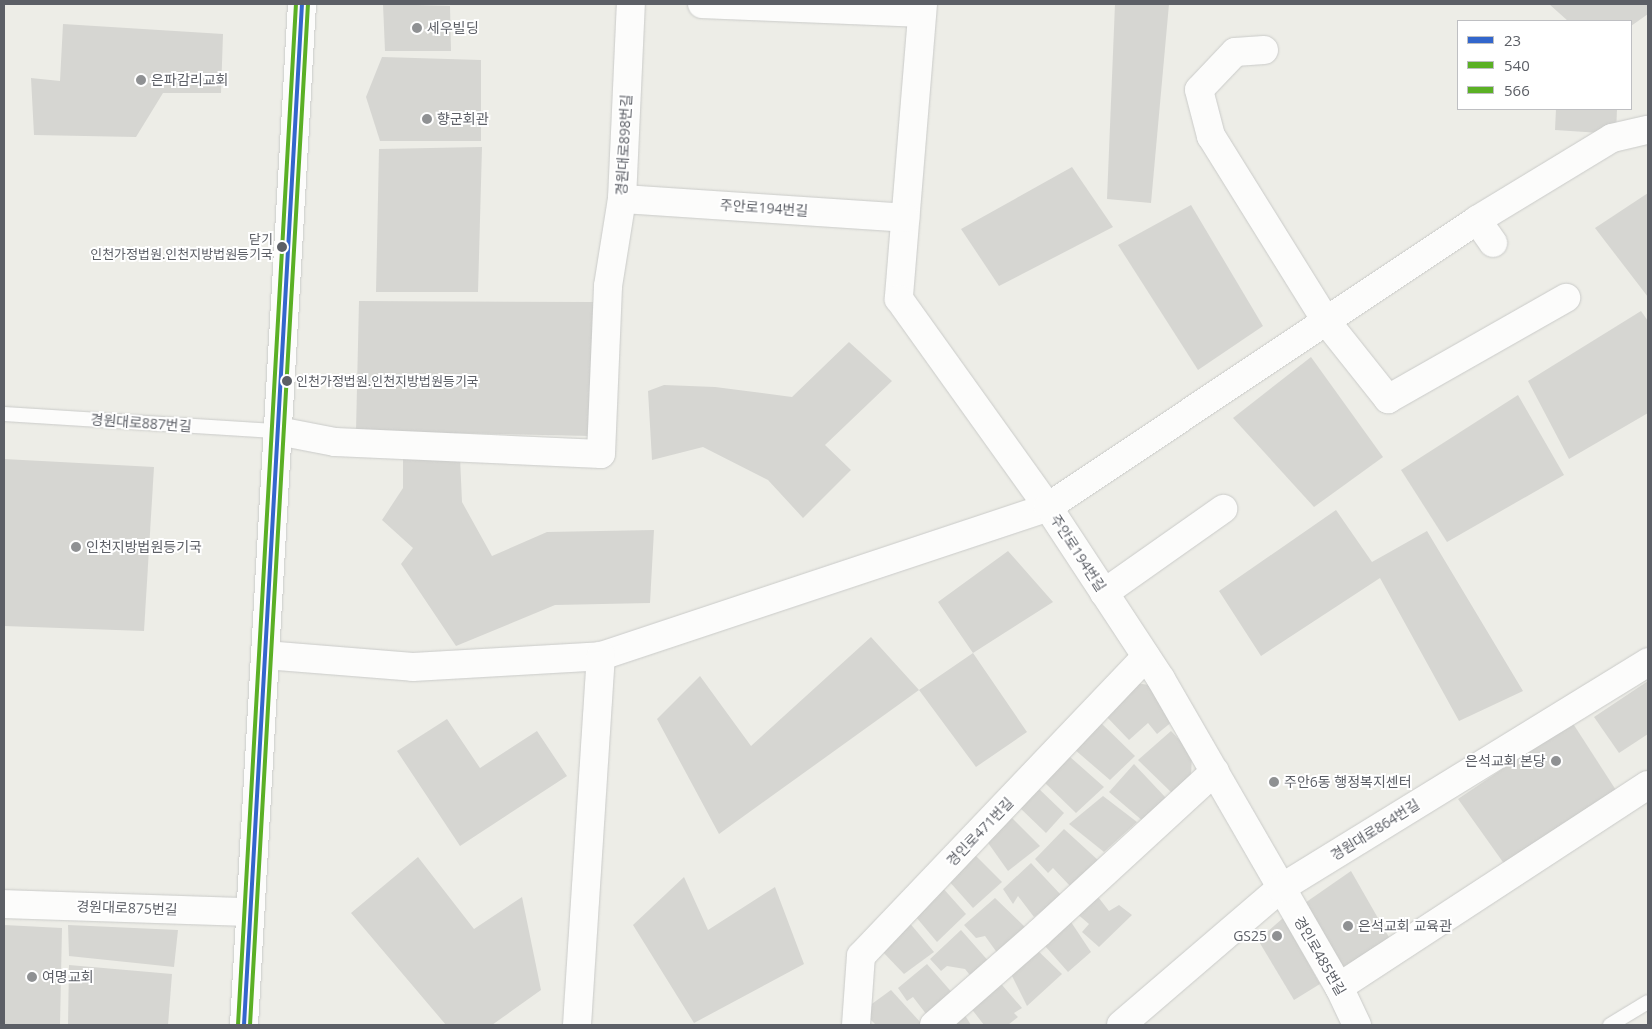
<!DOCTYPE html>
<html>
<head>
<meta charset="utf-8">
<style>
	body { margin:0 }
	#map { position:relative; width:1652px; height:1029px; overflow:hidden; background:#edede7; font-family:"Open Sans","Noto Sans KR",sans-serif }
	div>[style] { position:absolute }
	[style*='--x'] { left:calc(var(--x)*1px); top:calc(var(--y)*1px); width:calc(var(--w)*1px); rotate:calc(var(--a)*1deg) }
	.building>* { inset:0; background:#d6d6d2 }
	.roads { filter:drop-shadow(0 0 1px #cacbc9) drop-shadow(0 0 1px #cacbc9) }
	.service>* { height:14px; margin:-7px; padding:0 7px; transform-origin:7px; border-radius:7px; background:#fcfcfb }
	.minor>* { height:28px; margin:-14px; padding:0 14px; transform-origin:14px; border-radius:14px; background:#fcfcfb }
	.secondary>* { height:28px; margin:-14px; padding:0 14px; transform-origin:14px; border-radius:14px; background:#fcfcfb }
	.bus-1>* { height:4px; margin:-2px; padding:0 2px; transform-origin:2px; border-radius:2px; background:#36c }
	.bus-2>* { height:4px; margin:-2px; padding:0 2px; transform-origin:2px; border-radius:2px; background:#5bb025 }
	.bus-3>* { height:4px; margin:-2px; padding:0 2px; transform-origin:2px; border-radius:2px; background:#5bb025 }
	.dots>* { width:14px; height:14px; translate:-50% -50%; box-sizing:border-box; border:2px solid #fff; border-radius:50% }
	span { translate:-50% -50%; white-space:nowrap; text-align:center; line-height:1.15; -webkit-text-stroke:4px #fff; paint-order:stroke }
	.bus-label { font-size:13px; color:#5c5f66 }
	.right { translate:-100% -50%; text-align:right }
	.left { translate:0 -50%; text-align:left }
	.poi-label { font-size:14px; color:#5c5f66 }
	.street-label { font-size:14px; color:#5c5f66 }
	.frame { position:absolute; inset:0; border:5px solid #5c5f66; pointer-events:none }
	.legend { position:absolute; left:1457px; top:20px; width:175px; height:90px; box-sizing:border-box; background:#fff; border:1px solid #bebfc2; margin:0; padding:6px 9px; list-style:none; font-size:15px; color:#5c5f66 }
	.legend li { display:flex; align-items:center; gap:10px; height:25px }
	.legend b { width:25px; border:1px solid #bebfc2 }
</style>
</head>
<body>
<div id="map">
	<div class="building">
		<i style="clip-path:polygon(383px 4px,450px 6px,451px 51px,385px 51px)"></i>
		<i style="clip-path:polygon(1115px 4px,1169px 4px,1151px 203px,1107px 199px)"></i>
		<i style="clip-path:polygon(1549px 4px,1648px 4px,1648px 14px,1631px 26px,1631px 21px,1568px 21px)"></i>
		<i style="clip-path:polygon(63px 24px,223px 34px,221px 93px,163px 93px,136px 137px,34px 135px,31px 78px,60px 81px)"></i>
		<i style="clip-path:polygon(382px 57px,481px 60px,481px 141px,380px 141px,366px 97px)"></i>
		<i style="clip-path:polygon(1556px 109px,1617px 109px,1616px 134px,1555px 130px)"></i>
		<i style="clip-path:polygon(482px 147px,478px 292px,376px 292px,379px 149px)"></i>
		<i style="clip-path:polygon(1072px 167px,1113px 227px,999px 286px,961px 229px)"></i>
		<i style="clip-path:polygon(1648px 193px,1648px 297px,1595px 228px)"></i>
		<i style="clip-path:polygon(1191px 205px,1263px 326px,1198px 370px,1118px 245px)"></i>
		<i style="clip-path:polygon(359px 301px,593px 302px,591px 436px,356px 431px)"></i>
		<i style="clip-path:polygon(1641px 311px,1648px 321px,1648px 413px,1569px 459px,1528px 381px)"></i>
		<i style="clip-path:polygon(849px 342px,892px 381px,825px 445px,851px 470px,803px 518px,768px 480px,703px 447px,652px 460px,648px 391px,664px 385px,715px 387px,792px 397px)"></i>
		<i style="clip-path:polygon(1311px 357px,1383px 457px,1314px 507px,1233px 418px)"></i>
		<i style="clip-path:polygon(1518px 395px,1564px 475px,1447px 542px,1401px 470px)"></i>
		<i style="clip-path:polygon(403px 454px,460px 458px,462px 502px,492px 556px,547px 532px,654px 530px,650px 603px,555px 605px,456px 646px,401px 564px,413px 548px,382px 520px,403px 488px)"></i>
		<i style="clip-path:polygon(4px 459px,154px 467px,144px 631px,4px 626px)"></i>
		<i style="clip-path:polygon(1336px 510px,1372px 562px,1427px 531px,1523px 691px,1459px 721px,1380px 578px,1261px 656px,1219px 591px)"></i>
		<i style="clip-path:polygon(1008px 551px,1053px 602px,973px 653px,1027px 732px,976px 767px,919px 690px,973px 653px,938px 602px)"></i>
		<i style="clip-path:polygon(871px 637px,919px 690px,719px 834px,657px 719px,700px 676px,751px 746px)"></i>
		<i style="clip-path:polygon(1648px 681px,1648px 734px,1619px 753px,1594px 717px)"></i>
		<i style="clip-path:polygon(1134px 683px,1150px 685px,1173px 721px,1157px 734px,1148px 723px,1129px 740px,1104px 714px)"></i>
		<i style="clip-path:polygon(447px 719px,480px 768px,537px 731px,567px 776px,460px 846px,397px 751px)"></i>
		<i style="clip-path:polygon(1100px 722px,1135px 756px,1110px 780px,1074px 749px)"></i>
		<i style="clip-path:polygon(1572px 722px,1623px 801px,1510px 872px,1458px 799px)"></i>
		<i style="clip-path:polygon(1171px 731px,1192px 753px,1191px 777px,1172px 793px,1138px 760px)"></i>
		<i style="clip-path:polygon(1069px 756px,1104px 787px,1076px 813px,1043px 781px)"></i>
		<i style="clip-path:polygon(1134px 764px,1166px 798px,1144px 822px,1109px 792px)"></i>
		<i style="clip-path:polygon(1037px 787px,1064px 813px,1046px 833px,1018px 806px)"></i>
		<i style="clip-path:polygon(1103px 796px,1137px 822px,1104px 852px,1069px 824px)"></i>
		<i style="clip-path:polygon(1009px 815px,1040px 846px,1008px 871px,986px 840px)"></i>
		<i style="clip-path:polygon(1064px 829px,1099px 861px,1071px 887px,1053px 868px,1048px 873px,1035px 859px)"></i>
		<i style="clip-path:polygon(974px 854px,1002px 882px,973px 908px,948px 880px)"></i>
		<i style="clip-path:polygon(418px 857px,474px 929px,522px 897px,541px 990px,492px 1025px,446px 1025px,351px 913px)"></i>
		<i style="clip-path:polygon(1031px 863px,1062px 896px,1034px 917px,1018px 896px,1013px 904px,1003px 889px)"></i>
		<i style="clip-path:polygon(1351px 871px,1394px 946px,1344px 978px,1302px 905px)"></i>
		<i style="clip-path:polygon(684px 877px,708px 930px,775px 887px,804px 964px,694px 1023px,633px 925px)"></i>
		<i style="clip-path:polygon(941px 886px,966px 914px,937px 942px,916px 917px)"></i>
		<i style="clip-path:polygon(1095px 893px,1109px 911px,1119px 905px,1132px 915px,1099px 947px,1082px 932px,1089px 924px,1075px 912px)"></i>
		<i style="clip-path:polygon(995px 898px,1027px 929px,998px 954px,985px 936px,976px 938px,964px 925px)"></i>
		<i style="clip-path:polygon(1067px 916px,1091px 952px,1068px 972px,1045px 946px)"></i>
		<i style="clip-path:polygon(1283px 918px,1320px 984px,1294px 1000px,1258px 940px)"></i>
		<i style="clip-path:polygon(908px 921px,934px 952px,904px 974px,880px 949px)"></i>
		<i style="clip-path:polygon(4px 925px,62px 928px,60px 1025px,4px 1025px)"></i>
		<i style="clip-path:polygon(68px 925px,178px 930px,174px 967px,69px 956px)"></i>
		<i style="clip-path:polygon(961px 930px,991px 964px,974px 980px,965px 969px,947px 966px,941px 971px,930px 959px)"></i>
		<i style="clip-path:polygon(1033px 946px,1062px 974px,1027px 1006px,1008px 968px)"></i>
		<i style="clip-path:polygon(927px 964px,955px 996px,930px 1019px,913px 997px,907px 1001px,898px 988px)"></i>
		<i style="clip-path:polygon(69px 965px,172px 974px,168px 1025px,68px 1025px)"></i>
		<i style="clip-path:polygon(996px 978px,1022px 1008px,1014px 1013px,1018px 1017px,1008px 1025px,984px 1025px,967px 1003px)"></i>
		<i style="clip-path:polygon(891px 990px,921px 1023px,919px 1025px,876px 1025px,870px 1019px,869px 1006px)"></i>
		<i style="clip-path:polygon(961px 1009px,971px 1025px,942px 1025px)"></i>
	</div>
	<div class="roads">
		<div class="service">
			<i style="--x:4;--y:414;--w:275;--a:3.6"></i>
			<i style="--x:1610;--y:1025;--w:44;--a:-31.2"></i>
		</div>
		<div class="minor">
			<i style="--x:702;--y:4;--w:220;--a:2.3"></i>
			<i style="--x:923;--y:4;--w:296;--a:94.7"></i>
			<i style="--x:899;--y:299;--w:256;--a:54.4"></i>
			<i style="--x:1048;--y:507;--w:206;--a:56.7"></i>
			<i style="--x:1161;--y:679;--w:356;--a:60"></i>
			<i style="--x:1339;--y:987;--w:42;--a:64.7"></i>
			<i style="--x:1264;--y:50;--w:29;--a:176"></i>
			<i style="--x:1235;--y:52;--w:52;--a:133.5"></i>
			<i style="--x:1199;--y:90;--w:48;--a:75.4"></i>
			<i style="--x:1211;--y:136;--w:218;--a:58.1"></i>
			<i style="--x:1326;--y:321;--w:100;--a:51.5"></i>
			<i style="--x:1388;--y:399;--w:205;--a:-29.6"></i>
			<i style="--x:622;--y:199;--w:284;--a:3.8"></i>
			<i style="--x:1477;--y:220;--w:28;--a:55"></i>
			<i style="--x:278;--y:431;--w:58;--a:10.9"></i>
			<i style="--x:335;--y:442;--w:266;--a:2.6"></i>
			<i style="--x:601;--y:454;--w:168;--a:-87.6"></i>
			<i style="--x:608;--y:286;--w:88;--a:-80.9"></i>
			<i style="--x:622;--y:199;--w:195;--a:-87.4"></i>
			<i style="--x:1104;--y:593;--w:146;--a:-35.2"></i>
			<i style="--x:265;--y:655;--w:148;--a:4.6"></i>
			<i style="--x:413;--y:667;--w:188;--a:-3.3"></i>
			<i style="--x:601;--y:656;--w:471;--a:-18.4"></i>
			<i style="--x:1048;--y:507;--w:516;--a:-33.78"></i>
			<i style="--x:1477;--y:220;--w:158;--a:-31.3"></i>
			<i style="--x:1612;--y:138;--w:37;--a:-13"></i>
			<i style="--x:4;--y:904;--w:246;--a:1.9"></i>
			<i style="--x:1339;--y:987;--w:369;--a:-33.2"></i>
			<i style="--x:577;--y:1025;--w:370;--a:-86.3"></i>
			<i style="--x:856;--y:1025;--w:69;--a:-85.9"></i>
			<i style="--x:861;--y:956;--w:413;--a:-46.4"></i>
			<i style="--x:934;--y:1025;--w:140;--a:-41.2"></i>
			<i style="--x:1039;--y:933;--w:239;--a:-42.6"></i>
			<i style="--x:1121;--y:1025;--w:211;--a:-40.6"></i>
			<i style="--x:1281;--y:888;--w:431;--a:-31.6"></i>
		</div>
		<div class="secondary">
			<i style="--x:244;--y:1025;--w:1023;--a:-86.75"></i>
		</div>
	</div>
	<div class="bus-1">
		<i style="--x:244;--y:1025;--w:1023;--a:-86.75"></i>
	</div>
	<div class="bus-2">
		<i style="--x:250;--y:1025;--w:1023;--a:-86.75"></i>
	</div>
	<div class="bus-3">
		<i style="--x:238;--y:1025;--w:1023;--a:-86.75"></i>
	</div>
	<div class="dots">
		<i style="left:417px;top:28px;background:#8f9193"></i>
		<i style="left:141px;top:80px;background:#8f9193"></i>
		<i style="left:427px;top:119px;background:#8f9193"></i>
		<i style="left:282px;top:247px;background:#5c5f66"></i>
		<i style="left:287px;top:381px;background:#5c5f66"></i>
		<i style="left:76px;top:547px;background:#8f9193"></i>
		<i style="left:1556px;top:761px;background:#8f9193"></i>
		<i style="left:1274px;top:782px;background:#8f9193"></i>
		<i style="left:1348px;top:926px;background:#8f9193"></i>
		<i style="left:1277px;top:936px;background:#8f9193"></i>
		<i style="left:32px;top:977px;background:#8f9193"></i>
	</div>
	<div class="bus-label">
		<span class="right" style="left:273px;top:247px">닫기<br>인천가정법원.인천지방법원등기국</span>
		<span class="left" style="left:296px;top:381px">인천가정법원.인천지방법원등기국</span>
	</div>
	<div class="poi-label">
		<span class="left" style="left:427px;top:28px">세우빌딩</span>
		<span class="left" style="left:151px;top:80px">은파감리교회</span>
		<span class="left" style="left:437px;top:119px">향군회관</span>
		<span class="left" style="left:86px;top:547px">인천지방법원등기국</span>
		<span class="right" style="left:1546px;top:761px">은석교회 본당</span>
		<span class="left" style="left:1284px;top:782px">주안6동 행정복지센터</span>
		<span class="left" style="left:1358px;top:926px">은석교회 교육관</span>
		<span class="right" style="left:1267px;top:936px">GS25</span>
		<span class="left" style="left:42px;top:977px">여명교회</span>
	</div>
	<div class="street-label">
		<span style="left:624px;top:145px;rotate:-87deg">경원대로898번길</span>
		<span style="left:764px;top:208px;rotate:4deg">주안로194번길</span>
		<span style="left:141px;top:423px;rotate:4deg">경원대로887번길</span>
		<span style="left:1078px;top:553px;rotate:57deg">주안로194번길</span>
		<span style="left:1375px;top:830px;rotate:-32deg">경원대로864번길</span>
		<span style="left:980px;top:832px;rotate:-46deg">경인로471번길</span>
		<span style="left:127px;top:908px;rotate:2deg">경원대로875번길</span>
		<span style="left:1320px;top:956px;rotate:60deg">경인로485번길</span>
	</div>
	<div class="frame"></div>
	<ul class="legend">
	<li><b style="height:6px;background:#36c"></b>23</li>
	<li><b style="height:6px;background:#5bb025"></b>540</li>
	<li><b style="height:6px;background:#5bb025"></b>566</li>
	</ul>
</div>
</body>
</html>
